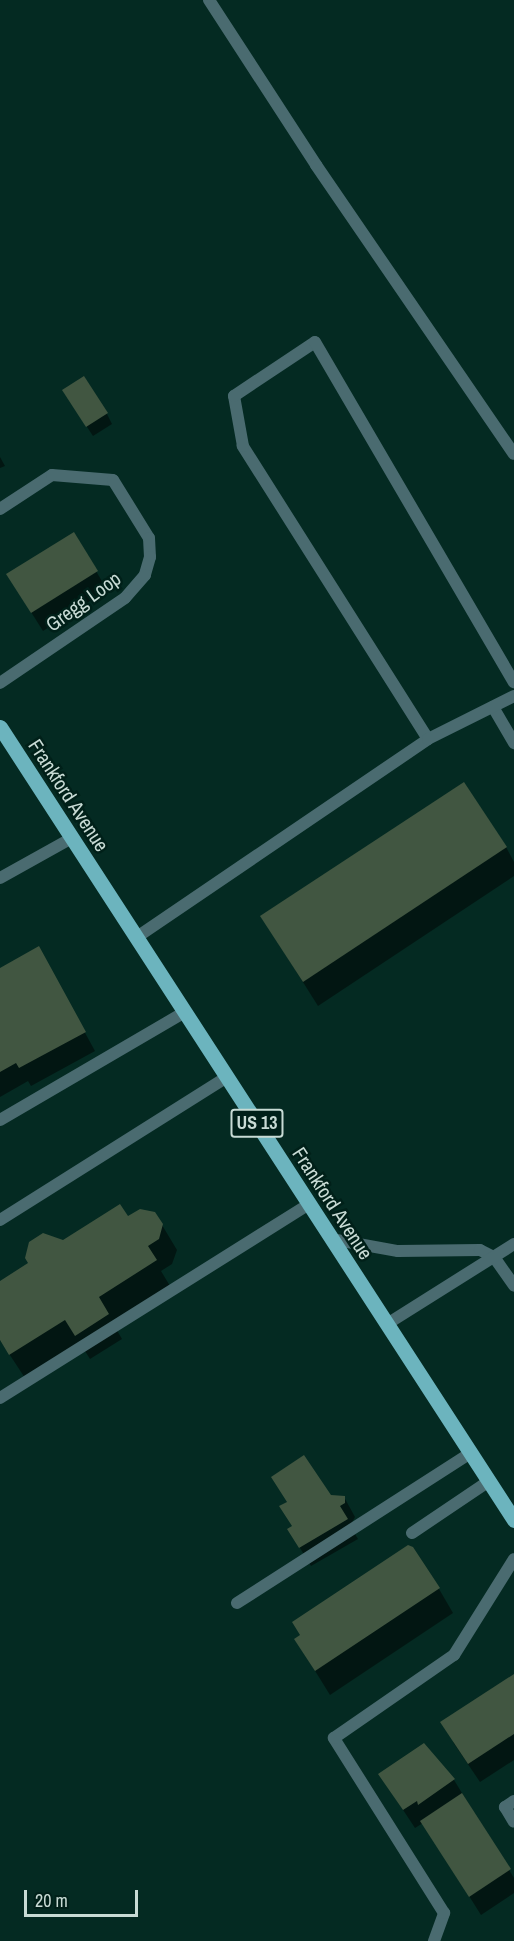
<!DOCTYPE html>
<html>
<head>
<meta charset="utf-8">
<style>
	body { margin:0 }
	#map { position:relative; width:514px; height:1941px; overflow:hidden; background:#042a22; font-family:"Archivo Narrow",sans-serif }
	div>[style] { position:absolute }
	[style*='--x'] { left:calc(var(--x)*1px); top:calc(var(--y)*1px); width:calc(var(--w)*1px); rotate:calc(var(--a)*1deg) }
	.shadow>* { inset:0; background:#0007 }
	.building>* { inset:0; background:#415641 }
	.service>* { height:12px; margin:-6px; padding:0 6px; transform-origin:6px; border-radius:6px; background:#4a6b70 }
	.minor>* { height:12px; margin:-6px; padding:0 6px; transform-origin:6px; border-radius:6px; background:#4a6b70 }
	.primary>* { height:15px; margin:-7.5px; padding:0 7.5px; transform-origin:7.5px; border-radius:7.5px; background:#6cb4be }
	span { translate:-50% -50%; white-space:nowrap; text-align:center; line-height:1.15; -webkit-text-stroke:5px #002019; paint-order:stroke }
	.shield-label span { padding:2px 4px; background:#002019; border:2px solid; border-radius:4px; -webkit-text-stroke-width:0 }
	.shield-label { font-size:18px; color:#c8dbd5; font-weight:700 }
	.street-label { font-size:20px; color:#c8dbd5 }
	.scale { position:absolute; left:24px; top:1890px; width:114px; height:27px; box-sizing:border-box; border:3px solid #c8dbd5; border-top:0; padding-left:8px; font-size:18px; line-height:21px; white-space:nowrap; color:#c8dbd5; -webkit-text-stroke:4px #002019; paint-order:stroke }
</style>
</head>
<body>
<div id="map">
	<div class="shadow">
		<i style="clip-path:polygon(70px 401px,107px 414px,112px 424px,93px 436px)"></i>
		<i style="clip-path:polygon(0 457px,5px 466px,0 468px)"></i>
		<i style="clip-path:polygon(96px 571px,107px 590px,43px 631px,19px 593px)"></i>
		<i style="clip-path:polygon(506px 847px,514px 862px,514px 876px,318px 1006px,262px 917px)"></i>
		<i style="clip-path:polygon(49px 967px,95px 1051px,31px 1086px,28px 1081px,0 1097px,0 968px)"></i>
		<i style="clip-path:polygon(128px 1218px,162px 1225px,177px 1250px,172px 1264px,161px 1271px,170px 1286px,112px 1322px,122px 1339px,90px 1359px,80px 1343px,25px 1378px,0 1340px,0 1282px,63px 1242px)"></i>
		<i style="clip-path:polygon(330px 1497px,344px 1497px,355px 1517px,350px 1526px,358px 1539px,311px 1566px,289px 1530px)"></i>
		<i style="clip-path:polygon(439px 1589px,453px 1613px,330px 1695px,296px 1640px)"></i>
		<i style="clip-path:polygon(514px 1676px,514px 1760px,480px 1782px,453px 1742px)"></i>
		<i style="clip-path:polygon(424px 1745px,454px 1780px,514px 1878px,514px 1893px,481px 1915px,423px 1823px,415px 1828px,380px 1775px)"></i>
	</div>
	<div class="building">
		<i style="clip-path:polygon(84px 376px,108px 413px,86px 427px,62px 390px)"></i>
		<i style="clip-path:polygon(74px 532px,98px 571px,31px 613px,6px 574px)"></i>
		<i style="clip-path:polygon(464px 782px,507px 847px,303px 982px,260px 916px)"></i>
		<i style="clip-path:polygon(39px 946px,86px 1032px,19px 1068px,16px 1063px,0 1072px,0 968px)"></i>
		<i style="clip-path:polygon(120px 1204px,128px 1216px,140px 1209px,155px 1212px,163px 1224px,159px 1239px,148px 1246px,157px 1260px,99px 1297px,109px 1314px,75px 1336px,65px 1320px,9px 1355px,0 1340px,0 1281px,28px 1263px,25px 1258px,29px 1242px,43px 1233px,63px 1240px)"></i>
		<i style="clip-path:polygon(304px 1455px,331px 1495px,345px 1496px,345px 1503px,340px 1506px,348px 1519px,299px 1548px,287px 1529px,292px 1526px,279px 1506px,287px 1502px,271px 1477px)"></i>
		<i style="clip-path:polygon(408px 1545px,413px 1547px,440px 1588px,315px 1671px,294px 1639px,300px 1635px,292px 1622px)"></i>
		<i style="clip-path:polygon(514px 1674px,514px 1734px,468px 1764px,440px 1722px)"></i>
		<i style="clip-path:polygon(424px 1743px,455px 1779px,418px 1805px,417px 1801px,403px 1810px,378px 1774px)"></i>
		<i style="clip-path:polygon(462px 1793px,511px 1869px,469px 1897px,420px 1821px)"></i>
	</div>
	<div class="service">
		<i style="--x:209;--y:0;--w:197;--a:57"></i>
		<i style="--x:316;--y:165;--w:350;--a:55.6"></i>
		<i style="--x:0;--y:509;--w:62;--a:-33.2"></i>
		<i style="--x:52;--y:475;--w:61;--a:4.7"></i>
		<i style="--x:113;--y:480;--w:68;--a:58.2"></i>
		<i style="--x:149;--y:538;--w:19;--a:87"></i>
		<i style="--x:150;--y:557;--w:19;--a:106"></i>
		<i style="--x:145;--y:575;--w:30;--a:131"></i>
		<i style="--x:125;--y:598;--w:151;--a:145.8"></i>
		<i style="--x:493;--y:707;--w:42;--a:59.7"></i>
		<i style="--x:428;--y:739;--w:347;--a:-122.3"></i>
		<i style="--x:243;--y:446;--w:51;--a:-100.2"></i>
		<i style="--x:234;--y:396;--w:97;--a:-33.7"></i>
		<i style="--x:315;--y:342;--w:394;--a:59.7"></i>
		<i style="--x:137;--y:937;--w:352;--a:-34.2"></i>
		<i style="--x:428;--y:739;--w:96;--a:-26.6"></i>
		<i style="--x:0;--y:1120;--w:214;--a:-30.3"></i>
		<i style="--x:0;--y:1220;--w:268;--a:-32.2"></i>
		<i style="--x:331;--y:1239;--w:68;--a:10.2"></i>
		<i style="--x:398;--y:1251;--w:82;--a:-0.7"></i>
		<i style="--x:480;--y:1250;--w:16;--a:27"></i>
		<i style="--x:494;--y:1257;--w:35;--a:55"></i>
		<i style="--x:387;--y:1324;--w:150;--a:-32.2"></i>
		<i style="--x:0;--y:1398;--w:365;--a:-32.1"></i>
		<i style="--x:412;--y:1533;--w:93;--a:-34"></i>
		<i style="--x:237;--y:1603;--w:278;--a:-32.7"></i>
		<i style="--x:514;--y:1801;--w:11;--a:146"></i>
		<i style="--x:505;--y:1807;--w:17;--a:59"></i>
		<i style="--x:434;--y:1941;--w:30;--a:-70"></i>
		<i style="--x:444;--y:1913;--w:207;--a:-122.2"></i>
		<i style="--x:334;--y:1738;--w:146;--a:-34.7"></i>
		<i style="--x:454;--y:1655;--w:113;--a:-58"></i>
	</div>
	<div class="minor">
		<i style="--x:0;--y:878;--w:82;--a:-29.1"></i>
	</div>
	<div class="primary">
		<i style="--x:0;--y:727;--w:945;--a:57.05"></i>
	</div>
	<div class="shield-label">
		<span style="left:257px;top:1123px">US 13</span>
	</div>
	<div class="street-label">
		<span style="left:83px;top:601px;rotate:-36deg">Gregg Loop</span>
		<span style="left:69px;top:795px;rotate:57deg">Frankford Avenue</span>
		<span style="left:333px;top:1203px;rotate:57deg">Frankford Avenue</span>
	</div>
	<div class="scale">20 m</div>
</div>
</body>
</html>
